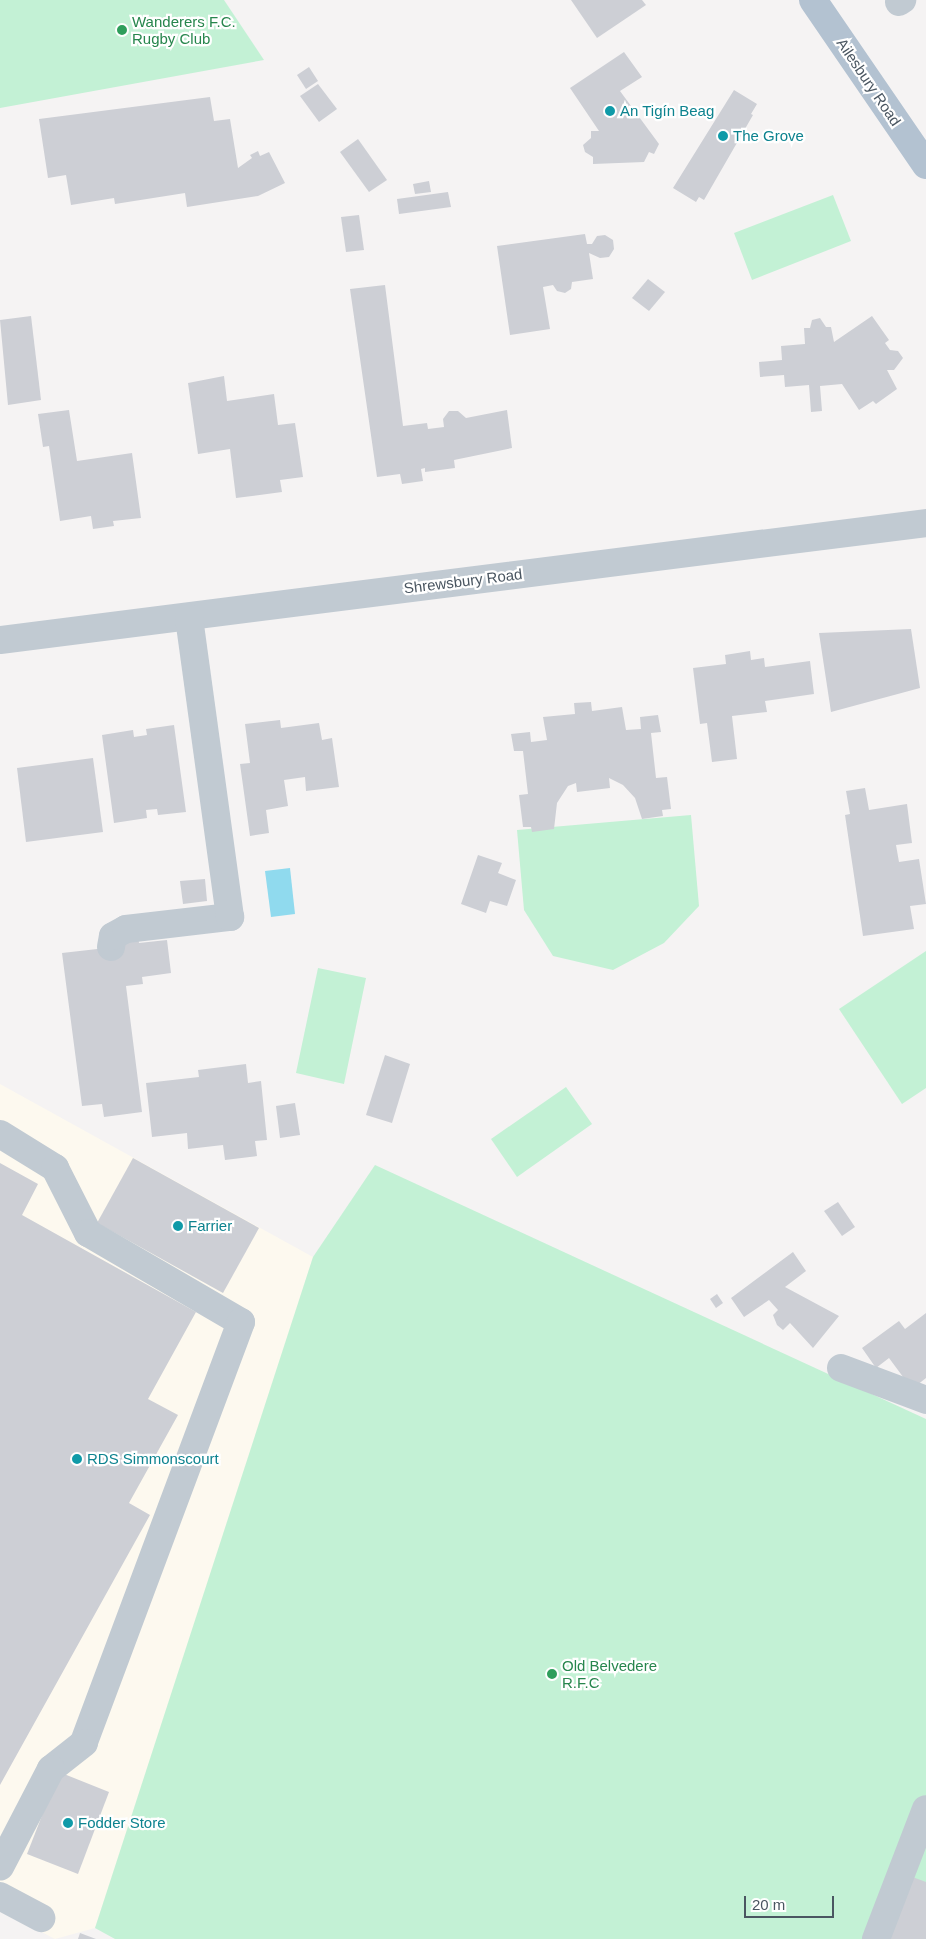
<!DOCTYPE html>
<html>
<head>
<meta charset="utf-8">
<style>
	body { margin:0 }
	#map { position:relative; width:926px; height:1939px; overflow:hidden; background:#f5f3f3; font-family:Arial,sans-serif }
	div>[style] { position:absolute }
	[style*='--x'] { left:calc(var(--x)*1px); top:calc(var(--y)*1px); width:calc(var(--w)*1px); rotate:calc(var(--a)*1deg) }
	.commercial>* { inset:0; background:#fdf9ef }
	.green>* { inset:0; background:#c3f1d5 }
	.water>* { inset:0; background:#90daee }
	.building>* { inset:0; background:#cdcfd5 }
	.minor>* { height:28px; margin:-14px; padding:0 14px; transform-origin:14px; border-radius:14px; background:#c1cad2 }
	.major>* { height:28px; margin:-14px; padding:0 14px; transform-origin:14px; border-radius:14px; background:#b3c2d1 }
	.dots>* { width:14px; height:14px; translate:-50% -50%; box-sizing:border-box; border:2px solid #fff; border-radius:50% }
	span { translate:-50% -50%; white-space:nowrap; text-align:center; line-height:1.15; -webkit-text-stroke:4.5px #fff; paint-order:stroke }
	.leisure-label { font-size:15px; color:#27864d }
	.left { translate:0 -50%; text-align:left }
	.street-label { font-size:15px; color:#4a5661 }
	.culture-label { font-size:15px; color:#0d838f }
	.scale { position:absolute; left:744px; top:1896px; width:90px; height:22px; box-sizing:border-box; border:2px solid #4a5661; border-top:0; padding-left:6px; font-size:15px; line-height:18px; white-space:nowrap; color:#4a5661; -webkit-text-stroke:4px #fff; paint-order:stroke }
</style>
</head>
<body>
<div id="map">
	<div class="commercial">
		<i style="clip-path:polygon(0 1084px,313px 1257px,221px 1555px,95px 1928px,55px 1939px,0 1910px)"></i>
	</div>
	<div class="green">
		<i style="clip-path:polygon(0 0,224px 0,264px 60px,0 108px)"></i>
		<i style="clip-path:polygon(833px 195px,851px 241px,752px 280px,734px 233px)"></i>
		<i style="clip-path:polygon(691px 815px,699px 906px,664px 943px,613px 970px,553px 956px,524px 910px,517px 830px)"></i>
		<i style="clip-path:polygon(926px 951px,926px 1088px,902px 1104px,839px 1009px)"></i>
		<i style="clip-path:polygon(318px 968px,366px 978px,344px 1084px,296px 1073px)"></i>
		<i style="clip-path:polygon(566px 1087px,592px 1124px,517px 1177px,491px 1139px)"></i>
		<i style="clip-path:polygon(375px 1165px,926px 1419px,926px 1939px,115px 1939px,95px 1928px,313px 1257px)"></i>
	</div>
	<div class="water">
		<i style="clip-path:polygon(290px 868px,295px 914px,271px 917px,265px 871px)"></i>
	</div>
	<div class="building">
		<i style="clip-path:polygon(571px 0,642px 0,646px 5px,597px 38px)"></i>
		<i style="clip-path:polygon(624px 52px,642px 77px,620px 91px,659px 144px,654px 154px,649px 152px,644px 162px,593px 164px,593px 157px,585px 152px,583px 145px,591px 138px,591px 131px,599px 131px,570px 88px)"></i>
		<i style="clip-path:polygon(309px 67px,318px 81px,306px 89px,297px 75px)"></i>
		<i style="clip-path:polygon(318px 84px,337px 109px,319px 122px,300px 96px)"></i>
		<i style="clip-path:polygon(734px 90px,757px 104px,751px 114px,753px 115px,704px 200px,699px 197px,696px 202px,673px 188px)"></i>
		<i style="clip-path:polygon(210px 97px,214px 121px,230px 119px,238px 168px,252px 158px,250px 155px,258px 151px,260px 156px,269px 152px,285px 183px,258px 196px,187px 207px,185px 193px,115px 204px,114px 198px,71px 205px,66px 175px,48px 178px,39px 119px)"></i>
		<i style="clip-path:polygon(358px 139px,387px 180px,369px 192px,340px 152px)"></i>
		<i style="clip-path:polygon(429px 181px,431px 192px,415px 194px,413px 184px)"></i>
		<i style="clip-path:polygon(448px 192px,451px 207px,399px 214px,397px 199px)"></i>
		<i style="clip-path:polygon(359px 215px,364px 250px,346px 252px,341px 217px)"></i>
		<i style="clip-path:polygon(585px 234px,587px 244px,592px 244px,597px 236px,605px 235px,613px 240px,614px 249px,609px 257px,600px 258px,589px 253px,593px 279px,572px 282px,571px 289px,565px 293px,557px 291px,553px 285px,543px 287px,550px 329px,510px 335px,497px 246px)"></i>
		<i style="clip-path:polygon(648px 279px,665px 292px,649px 311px,632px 298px)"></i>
		<i style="clip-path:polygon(385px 285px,403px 426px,427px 423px,428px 429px,444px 427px,443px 419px,449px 411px,458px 411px,466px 418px,507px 410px,512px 448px,454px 460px,455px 468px,425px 472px,425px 468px,421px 469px,423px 481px,402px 484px,400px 474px,377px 477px,350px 289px)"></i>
		<i style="clip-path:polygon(31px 316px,41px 400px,8px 405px,0 320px)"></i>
		<i style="clip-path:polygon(872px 316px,889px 340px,885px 343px,890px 350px,898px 351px,903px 358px,894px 370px,887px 370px,897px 389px,876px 404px,873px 401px,859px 410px,842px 384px,820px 386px,822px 411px,811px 412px,809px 385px,785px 387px,784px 375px,760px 377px,759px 362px,782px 360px,781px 346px,805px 344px,804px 328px,810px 328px,812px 320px,820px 318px,826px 327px,831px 327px,834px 342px)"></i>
		<i style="clip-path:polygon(224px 376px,227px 401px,274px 394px,278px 425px,295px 423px,303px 477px,280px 480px,282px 492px,236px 498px,230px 449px,198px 454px,188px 383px)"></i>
		<i style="clip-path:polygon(69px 410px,77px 461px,132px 453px,141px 518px,113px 521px,114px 526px,93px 529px,91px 516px,60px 521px,49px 446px,43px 447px,38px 414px)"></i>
		<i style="clip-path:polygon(911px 629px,920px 688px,831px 712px,819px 633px)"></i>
		<i style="clip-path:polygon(750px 651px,751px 660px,764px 658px,765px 667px,810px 661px,814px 694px,765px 701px,767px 712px,732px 716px,737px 759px,712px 762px,707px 723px,700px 724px,693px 668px,726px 664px,725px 655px)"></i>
		<i style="clip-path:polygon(591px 702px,592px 711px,622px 707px,626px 730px,641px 729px,640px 717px,658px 715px,661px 732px,651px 733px,656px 778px,667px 777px,671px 809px,662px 810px,663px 816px,642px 819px,635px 798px,623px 785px,609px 778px,610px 788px,577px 792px,576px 783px,568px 786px,557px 803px,554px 829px,532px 832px,531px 827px,523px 827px,519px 795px,528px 794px,523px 751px,514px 751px,511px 734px,530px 732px,531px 742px,547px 740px,543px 717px,575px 714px,574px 703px)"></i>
		<i style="clip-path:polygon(280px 720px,281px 728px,319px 723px,322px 740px,332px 738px,339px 787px,306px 791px,305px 777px,284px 780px,288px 806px,266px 810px,269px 833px,250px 836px,240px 764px,250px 763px,245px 724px)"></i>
		<i style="clip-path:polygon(174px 725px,186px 812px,158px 815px,157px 809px,146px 810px,147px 818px,114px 823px,102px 735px,133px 730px,134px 737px,147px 735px,146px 729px)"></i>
		<i style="clip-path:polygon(93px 758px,103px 832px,26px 842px,17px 768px)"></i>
		<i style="clip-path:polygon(865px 788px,869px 810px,907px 804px,912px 843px,896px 845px,899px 862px,919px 859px,926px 904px,910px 906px,914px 929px,863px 936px,845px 815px,850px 814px,846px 791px)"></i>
		<i style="clip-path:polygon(478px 855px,502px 863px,498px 873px,516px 880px,507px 906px,490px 901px,486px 913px,461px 904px)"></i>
		<i style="clip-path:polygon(205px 879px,207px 901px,183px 904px,180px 881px)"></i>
		<i style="clip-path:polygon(138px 937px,139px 943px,167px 940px,171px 973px,142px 977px,143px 984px,126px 986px,142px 1112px,104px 1117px,102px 1104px,82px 1106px,62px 953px,115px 947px)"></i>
		<i style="clip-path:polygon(385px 1055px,410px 1064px,392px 1123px,366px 1115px)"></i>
		<i style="clip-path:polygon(246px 1064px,248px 1083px,261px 1081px,267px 1140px,255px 1141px,257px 1156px,225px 1160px,223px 1145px,188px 1149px,187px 1133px,152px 1137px,146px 1083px,199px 1077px,198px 1070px)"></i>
		<i style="clip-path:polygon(295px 1103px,300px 1135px,280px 1138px,276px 1106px)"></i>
		<i style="clip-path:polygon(133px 1158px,259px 1228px,223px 1293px,97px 1223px)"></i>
		<i style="clip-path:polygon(0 1163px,38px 1184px,22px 1215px,196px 1312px,148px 1399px,178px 1415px,129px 1503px,150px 1515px,0 1785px)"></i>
		<i style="clip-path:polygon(838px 1202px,855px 1227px,842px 1236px,824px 1211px)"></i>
		<i style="clip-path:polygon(793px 1252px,806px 1271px,785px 1287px,839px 1316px,813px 1348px,790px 1323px,783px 1330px,777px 1325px,773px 1315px,778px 1310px,769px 1300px,744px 1317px,731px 1298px)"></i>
		<i style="clip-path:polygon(717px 1294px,723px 1303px,716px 1308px,710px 1299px)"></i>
		<i style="clip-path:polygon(926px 1313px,926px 1378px,912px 1389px,889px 1358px,876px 1368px,862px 1348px,899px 1321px,905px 1329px)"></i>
		<i style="clip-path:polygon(59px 1772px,109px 1792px,78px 1874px,27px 1854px)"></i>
		<i style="clip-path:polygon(907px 1875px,926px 1882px,926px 1939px,885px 1939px)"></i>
		<i style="clip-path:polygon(80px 1933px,96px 1939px,78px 1939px)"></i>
	</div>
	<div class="minor">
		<i style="--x:899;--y:2;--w:4;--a:-34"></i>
		<i style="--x:0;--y:640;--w:933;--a:-7.2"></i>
		<i style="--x:111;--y:947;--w:11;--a:-80"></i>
		<i style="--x:113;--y:936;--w:15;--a:-28"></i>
		<i style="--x:126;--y:929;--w:105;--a:-6.6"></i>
		<i style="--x:230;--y:917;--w:302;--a:-97.8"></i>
		<i style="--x:0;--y:1134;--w:65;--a:31.7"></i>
		<i style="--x:55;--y:1168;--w:73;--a:63.1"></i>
		<i style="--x:88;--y:1233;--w:177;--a:30.2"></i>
		<i style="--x:241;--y:1322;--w:449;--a:110.5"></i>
		<i style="--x:84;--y:1743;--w:42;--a:141.8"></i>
		<i style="--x:51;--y:1769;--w:110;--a:117.5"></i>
		<i style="--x:841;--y:1368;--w:91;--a:20.6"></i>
		<i style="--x:0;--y:1896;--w:47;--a:28.2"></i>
		<i style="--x:876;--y:1939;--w:139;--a:-69"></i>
	</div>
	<div class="major">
		<i style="--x:813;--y:0;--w:200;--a:55.6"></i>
	</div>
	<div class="dots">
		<i style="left:122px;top:30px;background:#2e9e5b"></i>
		<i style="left:610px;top:111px;background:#0f9aa8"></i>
		<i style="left:723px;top:136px;background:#0f9aa8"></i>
		<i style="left:178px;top:1226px;background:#0f9aa8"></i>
		<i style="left:77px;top:1459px;background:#0f9aa8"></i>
		<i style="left:552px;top:1674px;background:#2e9e5b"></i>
		<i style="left:68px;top:1823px;background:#0f9aa8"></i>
	</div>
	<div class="leisure-label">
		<span class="left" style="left:132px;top:30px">Wanderers F.C.<br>Rugby Club</span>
		<span class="left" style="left:562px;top:1674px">Old Belvedere<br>R.F.C</span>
	</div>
	<div class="street-label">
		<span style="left:869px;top:82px;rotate:56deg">Ailesbury Road</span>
		<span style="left:463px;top:581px;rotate:-7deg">Shrewsbury Road</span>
	</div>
	<div class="culture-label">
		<span class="left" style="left:620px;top:111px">An Tigín Beag</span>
		<span class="left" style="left:733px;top:136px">The Grove</span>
		<span class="left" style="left:188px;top:1226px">Farrier</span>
		<span class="left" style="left:87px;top:1459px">RDS Simmonscourt</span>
		<span class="left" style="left:78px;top:1823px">Fodder Store</span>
	</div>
	<div class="scale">20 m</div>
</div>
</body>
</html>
